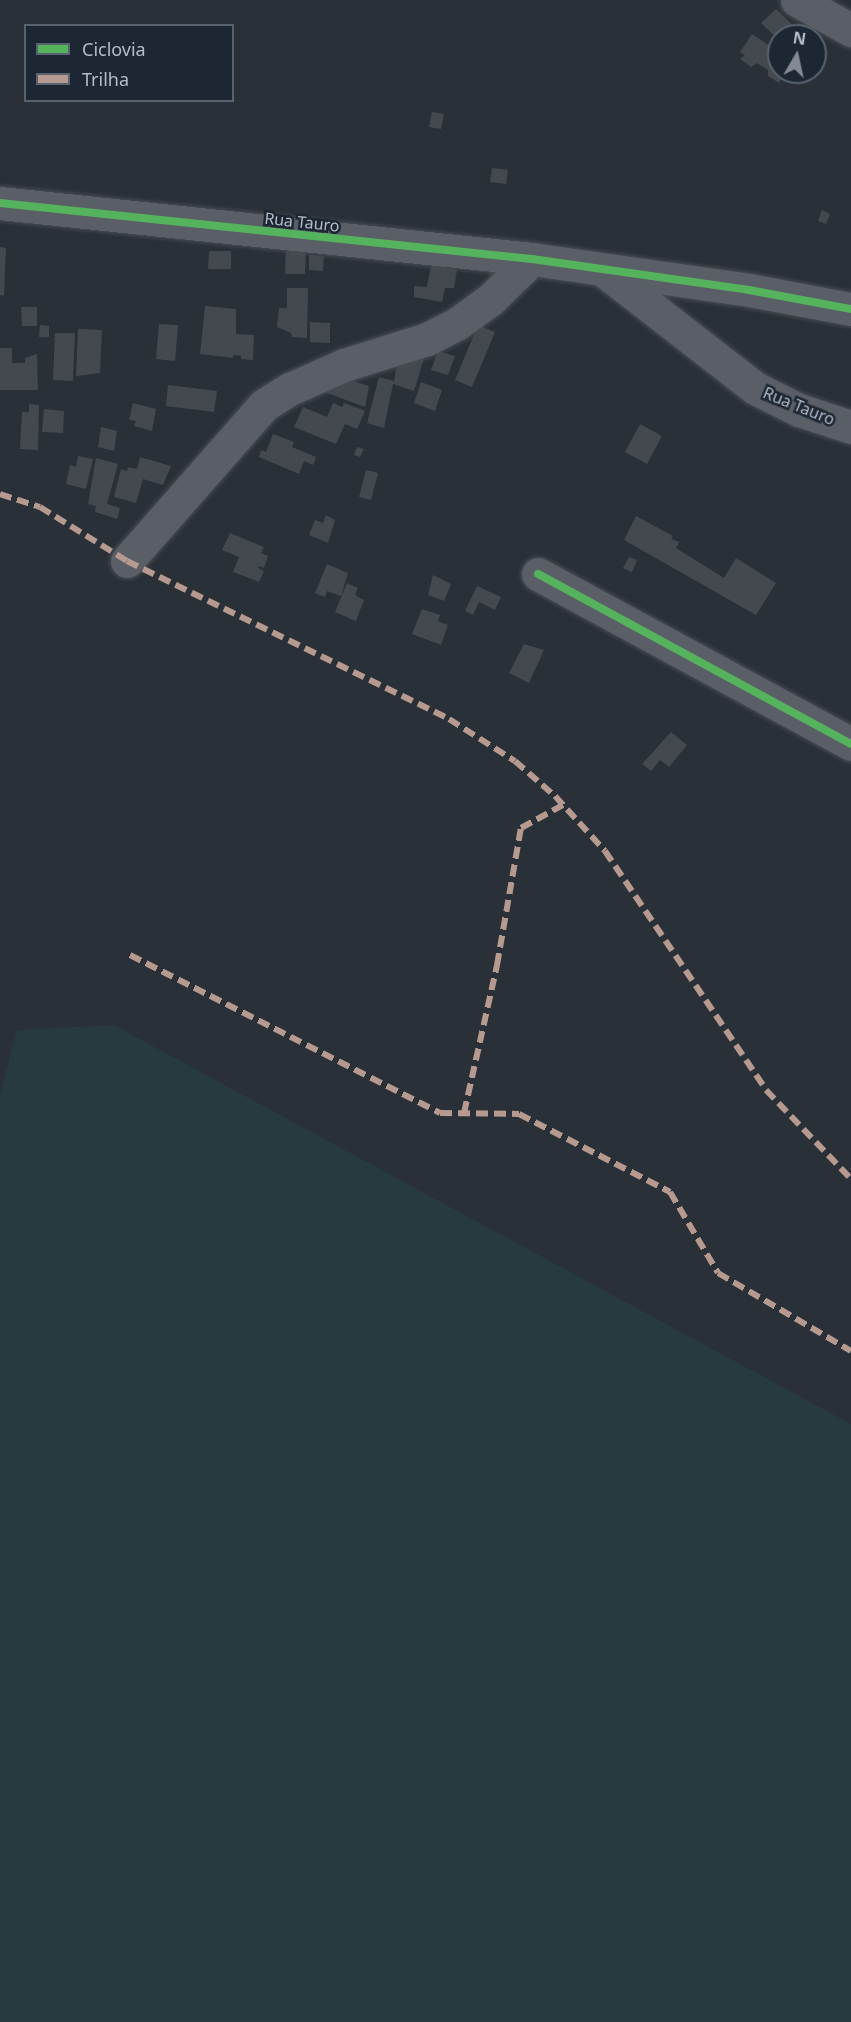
<!DOCTYPE html>
<html>
<head>
<meta charset="utf-8">
<style>
	body { margin:0 }
	#map { position:relative; width:851px; height:2022px; overflow:hidden; background:#2a3038; font-family:"Noto Sans",sans-serif }
	div>[style] { position:absolute }
	[style*='--x'] { left:calc(var(--x)*1px); top:calc(var(--y)*1px); width:calc(var(--w)*1px); rotate:calc(var(--a)*1deg) }
	.green>* { inset:0; background:#273a3e }
	.building>* { inset:0; background:#444950 }
	.roads { filter:drop-shadow(0 0 2px #484c53) drop-shadow(0 0 2px #484c53) }
	.minor>* { height:33px; margin:-16.5px; padding:0 16.5px; transform-origin:16.5px; border-radius:16.5px; background:#5a5e66 }
	.quiet>* { height:6px; margin-top:-3px; transform-origin:0; background:repeating-linear-gradient(90deg,#b69a8f 0 12px,transparent 0 18px) }
	.cycleway>* { height:8px; margin:-4px; padding:0 4px; transform-origin:4px; border-radius:4px; background:#56b35d }
	span { translate:-50% -50%; white-space:nowrap; text-align:center; line-height:1.15; -webkit-text-stroke:5px #1d2633; paint-order:stroke }
	.street-label { font-size:16px; color:#b4bcc9 }
	.legend { position:absolute; left:24px; top:24px; width:210px; height:78px; box-sizing:border-box; background:#1d2633; border:2px solid #59626f; margin:0; padding:8px 10px; list-style:none; font-size:18px; color:#b4bcc9 }
	.legend li { display:flex; align-items:center; gap:12px; height:30px }
	.legend b { width:30px; border:2px solid #59626f }
	.north { position:absolute; left:767px; top:24px; width:60px; height:60px; box-sizing:border-box; background:#1d2633; border:2px solid #59626f; border-radius:50%; rotate:9deg; font-size:16px; font-weight:700; line-height:24px; text-align:center; color:#b4bcc9 }
	.north::after { content:''; display:block; margin:auto; width:21px; height:27px; background:#848b96; clip-path:polygon(50% 0,100% 100%,50% 72%,0 100%) }
</style>
</head>
<body>
<div id="map">
	<div class="green">
		<i style="clip-path:polygon(114px 1025px,851px 1424px,851px 2022px,0 2022px,0 1095px,17px 1030px)"></i>
	</div>
	<div class="building">
		<i style="clip-path:polygon(776px 9px,796px 28px,788px 36px,779px 36px,779px 40px,761px 23px)"></i>
		<i style="clip-path:polygon(752px 34px,779px 52px,779px 72px,785px 72px,779px 83px,768px 76px,768px 70px,757px 63px,751px 67px,740px 59px,745px 55px,740px 52px)"></i>
		<i style="clip-path:polygon(432px 112px,444px 114px,441px 129px,429px 127px)"></i>
		<i style="clip-path:polygon(492px 168px,508px 170px,506px 184px,490px 182px)"></i>
		<i style="clip-path:polygon(822px 210px,830px 214px,826px 224px,818px 221px)"></i>
		<i style="clip-path:polygon(286px 244px,306px 245px,305px 274px,285px 274px)"></i>
		<i style="clip-path:polygon(0 247px,6px 248px,4px 296px,0 295px)"></i>
		<i style="clip-path:polygon(209px 251px,231px 251px,231px 269px,208px 269px)"></i>
		<i style="clip-path:polygon(309px 255px,324px 256px,323px 271px,309px 270px)"></i>
		<i style="clip-path:polygon(431px 265px,457px 270px,454px 288px,445px 288px,442px 302px,414px 297px,414px 286px,427px 287px)"></i>
		<i style="clip-path:polygon(287px 288px,308px 288px,307px 338px,292px 337px,291px 333px,277px 327px,279px 308px,287px 308px)"></i>
		<i style="clip-path:polygon(205px 306px,236px 309px,236px 334px,254px 335px,253px 360px,241px 359px,241px 356px,233px 355px,233px 358px,200px 354px)"></i>
		<i style="clip-path:polygon(21px 307px,37px 307px,37px 326px,22px 326px)"></i>
		<i style="clip-path:polygon(310px 322px,330px 323px,330px 343px,310px 342px)"></i>
		<i style="clip-path:polygon(159px 324px,178px 325px,175px 361px,156px 359px)"></i>
		<i style="clip-path:polygon(40px 325px,49px 326px,49px 337px,39px 337px)"></i>
		<i style="clip-path:polygon(478px 325px,495px 332px,472px 387px,455px 380px)"></i>
		<i style="clip-path:polygon(78px 329px,102px 330px,100px 373px,76px 376px)"></i>
		<i style="clip-path:polygon(55px 333px,75px 333px,73px 381px,53px 380px)"></i>
		<i style="clip-path:polygon(0 348px,12px 348px,12px 363px,25px 363px,25px 358px,37px 354px,38px 390px,0 390px)"></i>
		<i style="clip-path:polygon(438px 351px,455px 356px,448px 375px,431px 370px)"></i>
		<i style="clip-path:polygon(399px 353px,424px 358px,414px 391px,393px 384px,384px 428px,367px 423px,379px 377px,394px 381px)"></i>
		<i style="clip-path:polygon(336px 376px,369px 386px,365px 407px,316px 389px)"></i>
		<i style="clip-path:polygon(421px 382px,442px 390px,435px 411px,414px 403px)"></i>
		<i style="clip-path:polygon(168px 385px,217px 391px,214px 412px,166px 406px)"></i>
		<i style="clip-path:polygon(133px 403px,156px 409px,152px 431px,134px 426px,136px 421px,129px 420px)"></i>
		<i style="clip-path:polygon(333px 403px,342px 407px,344px 403px,365px 411px,357px 429px,345px 424px,336px 444px,294px 427px,303px 407px,327px 417px)"></i>
		<i style="clip-path:polygon(29px 404px,39px 405px,38px 450px,20px 449px,22px 412px,29px 412px)"></i>
		<i style="clip-path:polygon(44px 409px,64px 411px,63px 433px,42px 432px)"></i>
		<i style="clip-path:polygon(640px 424px,662px 436px,647px 464px,625px 452px)"></i>
		<i style="clip-path:polygon(101px 427px,117px 431px,114px 451px,98px 447px)"></i>
		<i style="clip-path:polygon(273px 434px,294px 442px,292px 447px,316px 457px,313px 465px,304px 461px,299px 474px,259px 457px,261px 450px,266px 452px)"></i>
		<i style="clip-path:polygon(357px 447px,364px 449px,360px 457px,354px 455px)"></i>
		<i style="clip-path:polygon(78px 456px,93px 459px,86px 489px,66px 484px,70px 465px,76px 467px)"></i>
		<i style="clip-path:polygon(140px 457px,171px 466px,163px 485px,143px 479px,136px 503px,114px 497px,121px 469px,127px 471px,128px 467px,137px 469px)"></i>
		<i style="clip-path:polygon(96px 458px,118px 464px,107px 504px,120px 508px,117px 519px,95px 512px,96px 506px,88px 504px)"></i>
		<i style="clip-path:polygon(366px 470px,378px 473px,371px 500px,359px 497px)"></i>
		<i style="clip-path:polygon(326px 515px,335px 520px,328px 543px,309px 535px,315px 520px,323px 523px)"></i>
		<i style="clip-path:polygon(636px 516px,673px 536px,671px 539px,679px 542px,676px 548px,724px 578px,736px 558px,776px 583px,756px 615px,624px 540px)"></i>
		<i style="clip-path:polygon(230px 533px,264px 547px,261px 553px,268px 556px,264px 568px,259px 566px,258px 568px,264px 571px,259px 582px,233px 572px,239px 557px,222px 550px)"></i>
		<i style="clip-path:polygon(629px 557px,637px 560px,632px 572px,623px 568px)"></i>
		<i style="clip-path:polygon(327px 564px,348px 573px,341px 596px,327px 591px,325px 597px,315px 593px)"></i>
		<i style="clip-path:polygon(433px 575px,451px 584px,444px 601px,428px 595px)"></i>
		<i style="clip-path:polygon(347px 583px,358px 588px,355px 595px,364px 600px,356px 621px,335px 612px)"></i>
		<i style="clip-path:polygon(477px 586px,501px 597px,495px 610px,479px 602px,473px 615px,465px 611px)"></i>
		<i style="clip-path:polygon(422px 609px,440px 615px,438px 621px,448px 625px,441px 645px,412px 634px)"></i>
		<i style="clip-path:polygon(524px 644px,544px 650px,529px 683px,509px 673px)"></i>
		<i style="clip-path:polygon(671px 732px,687px 745px,669px 767px,660px 760px,651px 771px,642px 764px)"></i>
	</div>
	<div class="roads">
		<div class="minor">
			<i style="--x:797;--y:0;--w:62;--a:29.1"></i>
			<i style="--x:0;--y:203;--w:535;--a:6.01"></i>
			<i style="--x:532;--y:259;--w:219;--a:8.1"></i>
			<i style="--x:749;--y:290;--w:104;--a:10.6"></i>
			<i style="--x:603;--y:270;--w:192;--a:37.8"></i>
			<i style="--x:755;--y:388;--w:49;--a:26.6"></i>
			<i style="--x:799;--y:410;--w:55;--a:18.1"></i>
			<i style="--x:127;--y:561;--w:208;--a:-48.7"></i>
			<i style="--x:264;--y:405;--w:31;--a:-32"></i>
			<i style="--x:290;--y:389;--w:59;--a:-24"></i>
			<i style="--x:344;--y:365;--w:87;--a:-17.4"></i>
			<i style="--x:427;--y:339;--w:35;--a:-27"></i>
			<i style="--x:458;--y:323;--w:41;--a:-36"></i>
			<i style="--x:491;--y:299;--w:57;--a:-44.3"></i>
			<i style="--x:538;--y:574;--w:356;--a:28.5"></i>
		</div>
	</div>
	<div class="quiet">
		<i style="--x:0;--y:494;--w:42;--a:18"></i>
		<i style="--x:40;--y:507;--w:102;--a:31.8"></i>
		<i style="--x:127;--y:561;--w:359;--a:26.1"></i>
		<i style="--x:449;--y:719;--w:78;--a:32.5"></i>
		<i style="--x:515;--y:761;--w:53;--a:41.2"></i>
		<i style="--x:555;--y:796;--w:74;--a:47.7"></i>
		<i style="--x:605;--y:851;--w:288;--a:56"></i>
		<i style="--x:766;--y:1090;--w:123;--a:46.3"></i>
		<i style="--x:130;--y:955;--w:348;--a:27"></i>
		<i style="--x:440;--y:1113;--w:79;--a:0.7"></i>
		<i style="--x:519;--y:1114;--w:170;--a:27.3"></i>
		<i style="--x:670;--y:1192;--w:94;--a:59.3"></i>
		<i style="--x:718;--y:1273;--w:154;--a:30.4"></i>
		<i style="--x:464;--y:1113;--w:152;--a:-77.4"></i>
		<i style="--x:497;--y:965;--w:139;--a:-80.1"></i>
		<i style="--x:521;--y:828;--w:48;--a:-28.7"></i>
	</div>
	<div class="cycleway">
		<i style="--x:0;--y:203;--w:535;--a:6.01"></i>
		<i style="--x:532;--y:259;--w:219;--a:8.1"></i>
		<i style="--x:749;--y:290;--w:104;--a:10.6"></i>
		<i style="--x:538;--y:574;--w:356;--a:28.5"></i>
	</div>
	<div class="street-label">
		<span style="left:302px;top:222px;rotate:6deg">Rua Tauro</span>
		<span style="left:799px;top:406px;rotate:22deg">Rua Tauro</span>
	</div>
	<ul class="legend">
	<li><b style="height:8px;background:#56b35d"></b>Ciclovia</li>
	<li><b style="height:8px;background:#b69a8f"></b>Trilha</li>
	</ul>
	<div class="north">N</div>
</div>
</body>
</html>
